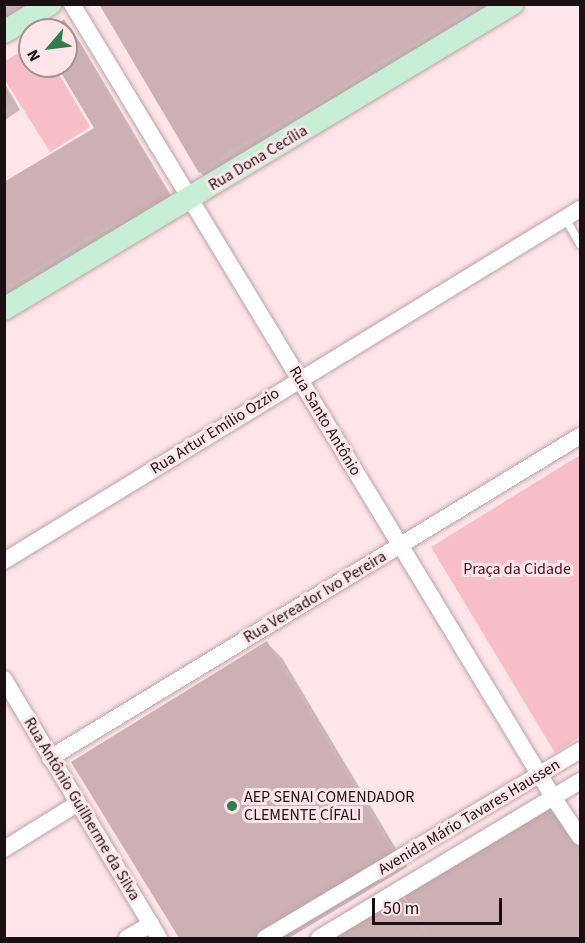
<!DOCTYPE html>
<html>
<head>
<meta charset="utf-8">
<style>
	body { margin:0 }
	#map { position:relative; width:585px; height:943px; overflow:hidden; background:#fee5e9; font-family:"Source Sans 3",sans-serif }
	div>[style] { position:absolute }
	[style*='--x'] { left:calc(var(--x)*1px); top:calc(var(--y)*1px); width:calc(var(--w)*1px); rotate:calc(var(--a)*1deg) }
	.green>* { inset:0; background:#f8bec7 }
	.shadow>* { inset:0; background:#0003 }
	.building>* { inset:0; background:#cdb0b4 }
	.roads { filter:drop-shadow(0 0 2px #bda1a5) drop-shadow(0 0 2px #bda1a5) }
	.lane>* { height:8px; margin:-4px; padding:0 4px; transform-origin:4px; border-radius:4px; background:#fff }
	.street>* { height:16px; margin:-8px; padding:0 8px; transform-origin:8px; border-radius:8px; background:#fff }
	.secondary>* { height:22px; margin:-11px; padding:0 11px; transform-origin:11px; border-radius:11px; background:#c8efd6 }
	.dots>* { width:16px; height:16px; translate:-50% -50%; box-sizing:border-box; border:3px solid #fee5e9; border-radius:50% }
	span { translate:-50% -50%; white-space:nowrap; text-align:center; line-height:1.15; -webkit-text-stroke:6px #fee5e9; paint-order:stroke }
	.street-label { font-size:16px; color:#1a1012 }
	.park-label { font-size:16px; color:#500720 }
	.poi-label { font-size:16px; color:#1a1012 }
	.left { translate:0 -50%; text-align:left }
	.frame { position:absolute; inset:0; border:6px solid #1a1012; pointer-events:none }
	.north { position:absolute; left:18px; top:18px; width:60px; height:60px; box-sizing:border-box; background:#fee5e9; border:2px solid #a39093; border-radius:50%; rotate:242deg; font-size:16px; font-weight:700; line-height:24px; text-align:center; color:#1a1012 }
	.north::after { content:''; display:block; margin:auto; width:21px; height:27px; background:#327d4c; clip-path:polygon(50% 0,100% 100%,50% 72%,0 100%) }
	.scale { position:absolute; left:372px; top:898px; width:130px; height:27px; box-sizing:border-box; border:3px solid #1a1012; border-top:0; padding-left:8px; font-size:18px; line-height:21px; white-space:nowrap; color:#1a1012; -webkit-text-stroke:4px #fee5e9; paint-order:stroke }
</style>
</head>
<body>
<div id="map">
	<div class="green">
		<i style="clip-path:polygon(30px 46px,30px 66px,54px 66px,90px 127px,50px 152px,5px 80px,5px 61px)"></i>
		<i style="clip-path:polygon(580px 455px,580px 737px,555px 753px,431px 547px)"></i>
	</div>
	<div class="shadow">
		<i style="clip-path:polygon(4px 4px,32px 4px,8px 18px,4px 15px)"></i>
		<i style="clip-path:polygon(101px 4px,497px 4px,208px 180px,200px 172px)"></i>
		<i style="clip-path:polygon(64px 21px,72px 29px,176px 204px,4px 302px,4px 184px,96px 129px,58px 66px,66px 66px,66px 30px,53px 30px)"></i>
		<i style="clip-path:polygon(4px 82px,20px 110px,5px 120px,4px 119px)"></i>
		<i style="clip-path:polygon(267px 643px,282px 658px,407px 867px,289px 938px,180px 938px,73px 762px)"></i>
		<i style="clip-path:polygon(580px 842px,580px 938px,330px 938px,399px 894px,408px 902px)"></i>
	</div>
	<div class="building">
		<i style="clip-path:polygon(99px 4px,475px 4px,407px 48px,380px 61px,335px 92px,231px 150px,199px 173px)"></i>
		<i style="clip-path:polygon(64px 19px,169px 196px,86px 238px,4px 289px,4px 182px,94px 128px,57px 66px,66px 66px,66px 30px,51px 30px)"></i>
		<i style="clip-path:polygon(4px 85px,13px 102px,4px 108px)"></i>
		<i style="clip-path:polygon(267px 641px,393px 851px,249px 938px,179px 938px,71px 762px)"></i>
		<i style="clip-path:polygon(553px 803px,580px 850px,580px 938px,429px 938px,401px 891px)"></i>
		<i style="clip-path:polygon(399px 892px,428px 938px,326px 938px)"></i>
	</div>
	<div class="roads">
		<div class="lane">
			<i style="--x:565;--y:218;--w:30;--a:60"></i>
		</div>
		<div class="street">
			<i style="--x:72;--y:4;--w:927;--a:58.76"></i>
			<i style="--x:553;--y:797;--w:48;--a:56"></i>
			<i style="--x:4;--y:561;--w:675;--a:-31.43"></i>
			<i style="--x:4;--y:679;--w:302;--a:59.1"></i>
			<i style="--x:50;--y:758;--w:620;--a:-31.28"></i>
			<i style="--x:4;--y:849;--w:86;--a:-31.7"></i>
			<i style="--x:127;--y:938;--w:28;--a:-30"></i>
			<i style="--x:265;--y:938;--w:367;--a:-30.8"></i>
			<i style="--x:319;--y:938;--w:305;--a:-31"></i>
		</div>
		<div class="secondary">
			<i style="--x:4;--y:32;--w:54;--a:-31.3"></i>
			<i style="--x:4;--y:309;--w:593;--a:-30.98"></i>
		</div>
	</div>
	<div class="dots">
		<i style="left:232px;top:806px;background:#327d4c"></i>
	</div>
	<div class="street-label">
		<span style="left:258px;top:158px;rotate:-31deg">Rua Dona Cecília</span>
		<span style="left:325px;top:421px;rotate:59deg">Rua Santo Antônio</span>
		<span style="left:215px;top:431px;rotate:-32deg">Rua Artur Emílio Ozzio</span>
		<span style="left:315px;top:597px;rotate:-31deg">Rua Vereador Ivo Pereira</span>
		<span style="left:82px;top:809px;rotate:59deg">Rua Antônio Guilherme da Silva</span>
		<span style="left:469px;top:817px;rotate:-31deg">Avenida Mário Tavares Haussen</span>
	</div>
	<div class="park-label">
		<span style="left:517px;top:569px">Praça da Cidade</span>
	</div>
	<div class="poi-label">
		<span class="left" style="left:244px;top:806px">AEP SENAI COMENDADOR<br>CLEMENTE CÍFALI</span>
	</div>
	<div class="frame"></div>
	<div class="north">N</div>
	<div class="scale">50 m</div>
</div>
</body>
</html>
